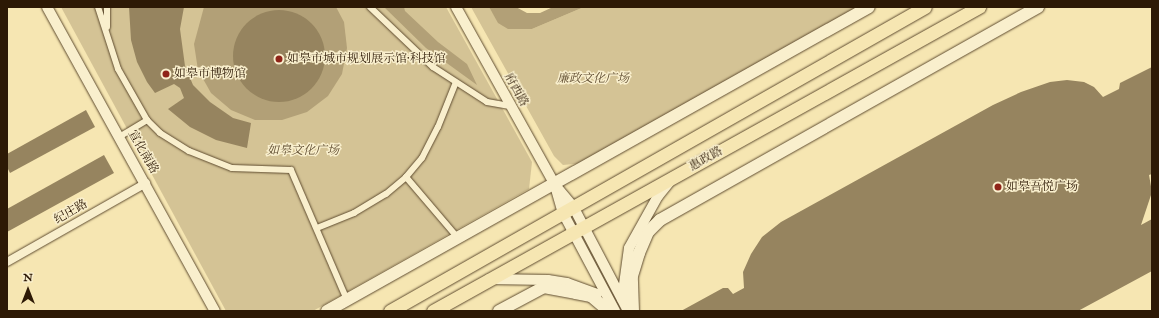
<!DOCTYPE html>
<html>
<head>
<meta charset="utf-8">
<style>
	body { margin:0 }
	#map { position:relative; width:1159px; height:318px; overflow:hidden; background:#f6e6b2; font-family:"IM FELL English","Noto Serif SC",serif }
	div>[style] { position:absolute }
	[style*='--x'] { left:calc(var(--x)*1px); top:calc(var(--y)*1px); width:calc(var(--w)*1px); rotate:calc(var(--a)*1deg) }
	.green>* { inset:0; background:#d4c395 }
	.water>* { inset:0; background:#b2a077 }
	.building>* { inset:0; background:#96845f }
	.round { border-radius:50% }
	.roads { filter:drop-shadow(0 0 1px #5f4c30) drop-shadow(0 0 1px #5f4c30) }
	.pedestrian>* { height:6px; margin:-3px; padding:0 3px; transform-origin:3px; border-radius:3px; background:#f9efcd }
	.minor>* { height:8px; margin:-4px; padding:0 4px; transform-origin:4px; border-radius:4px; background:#f9efcd }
	.tertiary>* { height:10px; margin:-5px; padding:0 5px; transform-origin:5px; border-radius:5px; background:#f9efcd }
	.secondary>* { height:12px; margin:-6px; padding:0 6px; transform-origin:6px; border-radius:6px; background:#f9efcd }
	.primary>* { height:13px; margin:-6.5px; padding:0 6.5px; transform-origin:6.5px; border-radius:6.5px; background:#f6e6b2 }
	.dots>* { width:11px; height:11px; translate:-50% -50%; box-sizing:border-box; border:2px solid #f9efcd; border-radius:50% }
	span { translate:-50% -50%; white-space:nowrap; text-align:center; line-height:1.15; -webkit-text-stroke:3px #f9efcd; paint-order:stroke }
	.poi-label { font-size:12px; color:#2d1905 }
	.left { translate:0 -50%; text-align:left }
	.park-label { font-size:12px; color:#5f4c30; font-style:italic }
	.street-label { font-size:12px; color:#2d1905 }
	.frame { position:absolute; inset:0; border:8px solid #2d1905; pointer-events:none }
	.north { position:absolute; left:8px; top:270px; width:40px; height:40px; -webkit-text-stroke:3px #f9efcd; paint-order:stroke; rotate:0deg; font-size:11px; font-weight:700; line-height:16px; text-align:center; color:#2d1905 }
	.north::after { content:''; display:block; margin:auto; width:14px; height:18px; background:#2d1905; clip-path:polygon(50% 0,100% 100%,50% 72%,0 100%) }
</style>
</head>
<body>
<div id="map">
	<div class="green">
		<i style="clip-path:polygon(61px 7px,446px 7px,532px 162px,529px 189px,313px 311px,226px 311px)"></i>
		<i style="clip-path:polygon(471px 7px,489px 7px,499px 23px,516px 29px,532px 29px,584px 7px,860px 7px,584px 163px,563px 165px,554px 156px)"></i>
	</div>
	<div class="water">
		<i style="clip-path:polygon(204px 7px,336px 7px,344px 22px,347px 48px,342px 74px,328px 96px,307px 112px,282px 120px,255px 120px,231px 110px,211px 93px,198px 70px,194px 44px)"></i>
		<i style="clip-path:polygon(384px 7px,404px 7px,405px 11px,438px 42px,467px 64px,477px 85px,426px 48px)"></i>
		<i style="clip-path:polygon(489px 7px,516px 7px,527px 13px,540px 13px,553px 7px,584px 7px,532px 29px,508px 29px,498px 23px)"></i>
	</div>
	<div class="building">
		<i style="clip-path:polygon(129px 7px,184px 7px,180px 29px,185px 66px,193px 85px,210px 102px,233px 118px,251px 123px,247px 148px,216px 140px,190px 127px,168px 109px,184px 98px,180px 88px,174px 84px,155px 93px,147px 82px,137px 62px,131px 40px)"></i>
		<i class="round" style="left:233px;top:10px;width:92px;height:92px"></i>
		<i style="clip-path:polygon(1152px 67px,1152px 174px,1149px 175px,1152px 192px,1141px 225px,1152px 219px,1152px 271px,1078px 311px,681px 311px,723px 288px,728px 288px,733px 294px,744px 288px,743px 272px,751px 254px,762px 237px,781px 222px,993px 105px,1021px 92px,1050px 82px,1067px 80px,1084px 82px,1094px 87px,1103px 97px,1119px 89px,1120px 83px)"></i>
		<i style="clip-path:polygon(86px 110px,95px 127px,10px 173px,7px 167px,7px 154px)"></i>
		<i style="clip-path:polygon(104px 155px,114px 173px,7px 232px,7px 209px)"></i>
	</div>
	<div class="roads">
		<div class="pedestrian">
			<i style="--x:98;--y:7;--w:65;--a:72.1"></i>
			<i style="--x:118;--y:69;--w:59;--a:60.4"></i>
			<i style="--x:147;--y:120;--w:18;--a:45"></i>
			<i style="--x:160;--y:133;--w:34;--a:32"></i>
			<i style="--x:189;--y:151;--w:46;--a:21.6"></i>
			<i style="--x:232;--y:168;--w:59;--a:1.9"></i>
			<i style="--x:291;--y:170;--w:142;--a:66.7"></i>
			<i style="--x:370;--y:7;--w:87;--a:43.6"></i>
			<i style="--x:433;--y:67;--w:64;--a:32.9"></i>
			<i style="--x:487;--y:102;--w:23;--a:10"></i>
			<i style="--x:107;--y:27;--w:20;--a:-90"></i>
			<i style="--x:119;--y:137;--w:33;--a:-31"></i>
			<i style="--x:406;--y:177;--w:80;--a:49.6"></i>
			<i style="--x:317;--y:228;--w:40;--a:-22"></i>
			<i style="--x:354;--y:213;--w:37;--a:-31"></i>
			<i style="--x:386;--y:194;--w:26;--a:-40"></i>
			<i style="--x:406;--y:177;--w:25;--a:-50"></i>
			<i style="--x:422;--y:158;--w:35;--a:-63"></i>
			<i style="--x:438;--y:127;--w:48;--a:-68.2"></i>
		</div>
		<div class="minor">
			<i style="--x:7;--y:262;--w:160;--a:-29.6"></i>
		</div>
		<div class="tertiary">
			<i style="--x:47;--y:7;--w:347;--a:61.1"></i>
			<i style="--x:456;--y:7;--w:204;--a:60.9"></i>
			<i style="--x:555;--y:185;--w:30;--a:50"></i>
			<i style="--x:574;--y:208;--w:116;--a:62.3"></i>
			<i style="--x:556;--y:189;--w:25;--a:74"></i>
			<i style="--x:563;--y:213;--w:111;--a:62"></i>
			<i style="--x:489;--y:279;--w:59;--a:1"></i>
			<i style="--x:548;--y:280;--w:19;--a:9"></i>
			<i style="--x:567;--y:283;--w:32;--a:20"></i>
			<i style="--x:622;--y:299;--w:51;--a:-82.2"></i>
			<i style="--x:629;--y:248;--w:60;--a:-60.9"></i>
			<i style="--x:658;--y:196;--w:19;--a:-51"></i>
		</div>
		<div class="secondary">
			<i style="--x:327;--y:311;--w:621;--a:-29.29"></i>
			<i style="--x:499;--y:311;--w:51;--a:-28.1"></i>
			<i style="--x:544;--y:287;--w:48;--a:10.8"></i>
			<i style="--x:591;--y:296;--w:23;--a:40"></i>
			<i style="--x:633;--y:311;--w:35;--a:-92"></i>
			<i style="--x:632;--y:276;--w:24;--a:-73"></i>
			<i style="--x:639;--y:253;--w:23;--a:-67"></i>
			<i style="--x:648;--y:232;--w:17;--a:-45"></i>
			<i style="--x:660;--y:220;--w:434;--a:-29.4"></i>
		</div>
		<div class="primary">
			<i style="--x:390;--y:311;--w:615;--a:-29.61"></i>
			<i style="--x:433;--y:311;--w:625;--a:-29.11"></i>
		</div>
	</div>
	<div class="dots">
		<i style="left:279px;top:59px;background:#8f2418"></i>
		<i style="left:166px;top:74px;background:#8f2418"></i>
		<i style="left:998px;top:187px;background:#8f2418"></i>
	</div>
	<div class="poi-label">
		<span class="left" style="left:287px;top:59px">如皋市城市规划展示馆·科技馆</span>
		<span class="left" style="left:174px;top:74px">如皋市博物馆</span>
		<span class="left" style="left:1006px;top:187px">如皋吾悦广场</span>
	</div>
	<div class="park-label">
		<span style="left:593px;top:79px">廉政文化广场</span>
		<span style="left:303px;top:151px">如皋文化广场</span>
	</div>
	<div class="street-label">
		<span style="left:516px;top:90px;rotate:61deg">府西路</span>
		<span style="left:143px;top:152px;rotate:60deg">宣化南路</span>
		<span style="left:706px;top:159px;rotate:-29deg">惠政路</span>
		<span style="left:71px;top:212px;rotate:-30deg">纪庄路</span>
	</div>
	<div class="frame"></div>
	<div class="north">N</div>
</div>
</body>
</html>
